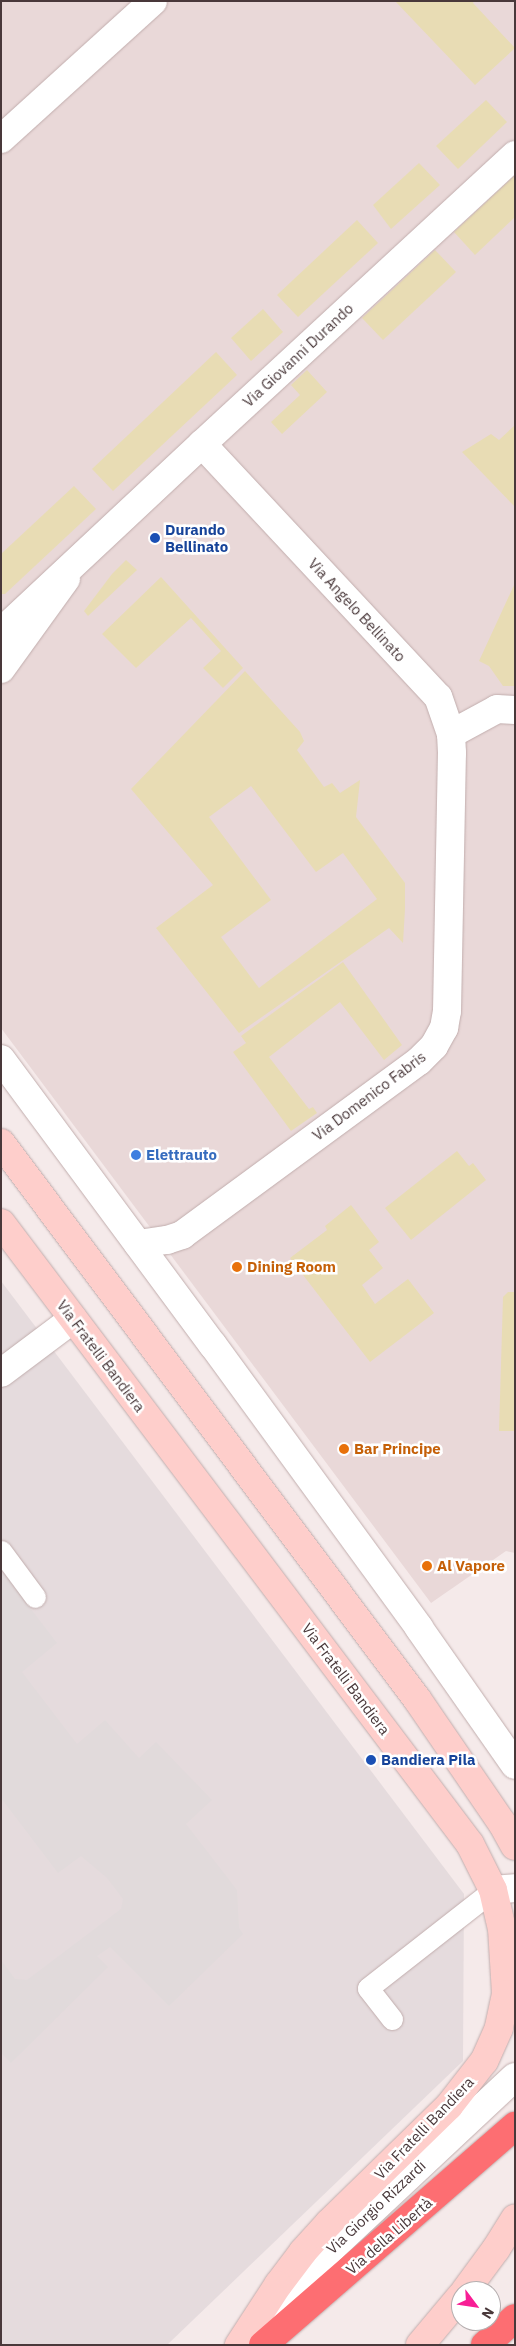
<!DOCTYPE html>
<html>
<head>
<meta charset="utf-8">
<style>
	body { margin:0 }
	#map { position:relative; width:516px; height:2346px; overflow:hidden; background:#f5eaea; font-family:"IBM Plex Sans",sans-serif }
	div>[style] { position:absolute }
	[style*='--x'] { left:calc(var(--x)*1px); top:calc(var(--y)*1px); width:calc(var(--w)*1px); rotate:calc(var(--a)*1deg) }
	.residential>* { inset:0; background:#e9d8d8 }
	.industrial>* { inset:0; background:#e5dbdd }
	.green>* { inset:0; background:#e8dcb4 }
	.parking>* { inset:0; background:#e1dadb }
	.roads { filter:drop-shadow(0 0 1px #c1adad) drop-shadow(0 0 1px #c1adad) }
	.service>* { height:21px; margin:-10.5px; padding:0 10.5px; transform-origin:10.5px; border-radius:10.5px; background:#fff }
	.minor>* { height:28px; margin:-14px; padding:0 14px; transform-origin:14px; border-radius:14px; background:#fff }
	.tertiary>* { height:28px; margin:-14px; padding:0 14px; transform-origin:14px; border-radius:14px; background:#fff }
	.secondary>* { height:28px; margin:-14px; padding:0 14px; transform-origin:14px; border-radius:14px; background:#fececb }
	.motorway>* { height:28px; margin:-14px; padding:0 14px; transform-origin:14px; border-radius:14px; background:#fd6e72 }
	.dots>* { width:14px; height:14px; translate:-50% -50%; box-sizing:border-box; border:2px solid #fff; border-radius:50% }
	span { translate:-50% -50%; white-space:nowrap; text-align:center; line-height:1.15; -webkit-text-stroke:5px #fff; paint-order:stroke }
	.street-label { font-size:15px; color:#49383a }
	.transit-label { font-size:15px; color:#164399; font-weight:700 }
	.left { translate:0 -50%; text-align:left }
	.shop-label { font-size:15px; color:#366cbe; font-weight:700 }
	.food-label { font-size:15px; color:#c56008; font-weight:700 }
	.frame { position:absolute; inset:0; border:2px solid #49383a; pointer-events:none }
	.north { position:absolute; left:451px; top:2281px; width:50px; height:50px; box-sizing:border-box; background:#fff; border:1px solid #b6afb0; border-radius:50%; rotate:121deg; font-size:14px; font-weight:700; line-height:20px; text-align:center; color:#49383a }
	.north::after { content:''; display:block; margin:auto; width:18px; height:22px; background:#f81e95; clip-path:polygon(50% 0,100% 100%,50% 72%,0 100%) }
</style>
</head>
<body>
<div id="map">
	<div class="residential">
		<i style="clip-path:polygon(1px 1px,515px 1px,515px 1553px,506px 1551px,431px 1603px,1px 1028px)"></i>
	</div>
	<div class="industrial">
		<i style="clip-path:polygon(1px 1281px,464px 1894px,463px 2061px,167px 2345px,1px 2345px)"></i>
	</div>
	<div class="green">
		<i style="clip-path:polygon(395px 1px,474px 1px,473px 3px,515px 48px,475px 85px)"></i>
		<i style="clip-path:polygon(486px 100px,507px 122px,458px 169px,436px 146px)"></i>
		<i style="clip-path:polygon(419px 163px,440px 185px,391px 229px,373px 205px)"></i>
		<i style="clip-path:polygon(515px 175px,515px 217px,475px 255px,454px 232px)"></i>
		<i style="clip-path:polygon(357px 220px,378px 243px,298px 317px,277px 295px)"></i>
		<i style="clip-path:polygon(435px 250px,456px 272px,383px 340px,362px 318px)"></i>
		<i style="clip-path:polygon(263px 309px,283px 332px,251px 361px,231px 338px)"></i>
		<i style="clip-path:polygon(216px 352px,237px 375px,113px 491px,92px 469px)"></i>
		<i style="clip-path:polygon(307px 370px,327px 392px,282px 434px,271px 422px,300px 395px,291px 385px)"></i>
		<i style="clip-path:polygon(515px 425px,515px 507px,462px 452px,491px 434px,499px 440px)"></i>
		<i style="clip-path:polygon(74px 486px,96px 509px,5px 594px,1px 594px,1px 554px)"></i>
		<i style="clip-path:polygon(126px 560px,137px 570px,88px 616px,84px 611px,112px 574px)"></i>
		<i style="clip-path:polygon(161px 577px,243px 668px,223px 688px,203px 668px,221px 651px,191px 618px,136px 668px,102px 634px)"></i>
		<i style="clip-path:polygon(515px 583px,515px 686px,503px 686px,489px 666px,479px 661px)"></i>
		<i style="clip-path:polygon(evenodd,245px 671px,300px 732px,304px 741px,297px 750px,324px 787px,332px 783px,340px 793px,360px 780px,356px 817px,405px 883px,405px 909px,403px 943px,389px 928px,239px 1033px,156px 928px,213px 885px,131px 789px,245px 671px,251px 786px,316px 872px,343px 853px,377px 899px,259px 988px,221px 937px,271px 900px,209px 817px,251px 786px)"></i>
		<i style="clip-path:polygon(343px 962px,402px 1045px,384px 1060px,340px 1002px,269px 1057px,309px 1109px,313px 1107px,317px 1113px,291px 1131px,233px 1052px,246px 1043px,241px 1036px)"></i>
		<i style="clip-path:polygon(457px 1151px,469px 1166px,473px 1163px,486px 1180px,411px 1240px,385px 1208px)"></i>
		<i style="clip-path:polygon(351px 1205px,379px 1242px,369px 1250px,383px 1268px,362px 1285px,375px 1304px,408px 1279px,434px 1313px,370px 1362px,290px 1258px,327px 1230px,325px 1226px)"></i>
		<i style="clip-path:polygon(508px 1292px,515px 1292px,515px 1431px,499px 1431px,503px 1297px)"></i>
	</div>
	<div class="parking">
		<i style="clip-path:polygon(1px 1570px,57px 1643px,22px 1672px,77px 1744px,105px 1720px,139px 1758px,156px 1742px,212px 1800px,186px 1824px,237px 1890px,239px 1928px,243px 1934px,169px 2006px,110px 1947px,97px 1956px,108px 1967px,11px 2063px,1px 2053px,1px 1960px,15px 1979px,27px 1980px,121px 1909px,123px 1899px,107px 1878px,81px 1856px,58px 1873px,1px 1798px)"></i>
	</div>
	<div class="roads">
		<div class="service">
			<i style="--x:1;--y:1551;--w:57;--a:53.5"></i>
			<i style="--x:392;--y:2019;--w:39;--a:-128"></i>
			<i style="--x:368;--y:1988;--w:159;--a:-38.1"></i>
		</div>
		<div class="minor">
			<i style="--x:1;--y:139;--w:205;--a:-42.2"></i>
			<i style="--x:1;--y:669;--w:111;--a:-54.2"></i>
			<i style="--x:451;--y:734;--w:52;--a:-28.5"></i>
			<i style="--x:497;--y:709;--w:18;--a:3"></i>
			<i style="--x:1;--y:1059;--w:356;--a:53.5"></i>
			<i style="--x:213;--y:1345;--w:350;--a:53.9"></i>
			<i style="--x:419;--y:1628;--w:167;--a:55"></i>
			<i style="--x:138;--y:1244;--w:29;--a:-8"></i>
			<i style="--x:167;--y:1240;--w:16;--a:-18"></i>
			<i style="--x:182;--y:1235;--w:294;--a:-36.3"></i>
			<i style="--x:419;--y:1061;--w:21;--a:-45"></i>
			<i style="--x:434;--y:1046;--w:21;--a:-61"></i>
			<i style="--x:444;--y:1028;--w:17;--a:-80"></i>
			<i style="--x:447;--y:1011;--w:258;--a:-88.9"></i>
			<i style="--x:452;--y:753;--w:19;--a:-93"></i>
			<i style="--x:451;--y:734;--w:39;--a:-109"></i>
			<i style="--x:438;--y:697;--w:346;--a:-133"></i>
			<i style="--x:1;--y:1373;--w:90;--a:-36.9"></i>
			<i style="--x:493;--y:1890;--w:22;--a:-5"></i>
		</div>
		<div class="tertiary">
			<i style="--x:1;--y:632;--w:275;--a:-43.1"></i>
			<i style="--x:202;--y:444;--w:426;--a:-42.7"></i>
			<i style="--x:262;--y:2327;--w:64;--a:-50.1"></i>
			<i style="--x:303;--y:2278;--w:42;--a:-46"></i>
			<i style="--x:332;--y:2248;--w:250;--a:-43.1"></i>
		</div>
		<div class="secondary">
			<i style="--x:1;--y:1143;--w:694;--a:53.2"></i>
			<i style="--x:417;--y:1699;--w:150;--a:55.6"></i>
			<i style="--x:502;--y:1823;--w:26;--a:61"></i>
			<i style="--x:1;--y:1223;--w:778;--a:52.94"></i>
			<i style="--x:470;--y:1844;--w:51;--a:63.4"></i>
			<i style="--x:493;--y:1890;--w:39;--a:77"></i>
			<i style="--x:502;--y:1928;--w:66;--a:86.5"></i>
			<i style="--x:506;--y:1994;--w:35;--a:102"></i>
			<i style="--x:499;--y:2028;--w:36;--a:114"></i>
			<i style="--x:484;--y:2061;--w:57;--a:127.9"></i>
			<i style="--x:449;--y:2106;--w:168;--a:135.7"></i>
			<i style="--x:329;--y:2223;--w:39;--a:132"></i>
			<i style="--x:303;--y:2252;--w:41;--a:127.1"></i>
			<i style="--x:278;--y:2285;--w:72;--a:123"></i>
			<i style="--x:465;--y:2291;--w:52;--a:-53.6"></i>
			<i style="--x:496;--y:2249;--w:36;--a:-58"></i>
			<i style="--x:420;--y:2345;--w:64;--a:-50.1"></i>
		</div>
		<div class="motorway">
			<i style="--x:263;--y:2345;--w:334;--a:-41"></i>
			<i style="--x:485;--y:2345;--w:40;--a:-42"></i>
		</div>
	</div>
	<div class="dots">
		<i style="left:155px;top:538px;background:#1a4fb4"></i>
		<i style="left:136px;top:1155px;background:#3f7fe0"></i>
		<i style="left:237px;top:1267px;background:#e8710a"></i>
		<i style="left:344px;top:1449px;background:#e8710a"></i>
		<i style="left:427px;top:1566px;background:#e8710a"></i>
		<i style="left:371px;top:1760px;background:#1a4fb4"></i>
	</div>
	<div class="street-label">
		<span style="left:298px;top:355px;rotate:-43deg">Via Giovanni Durando</span>
		<span style="left:357px;top:610px;rotate:47deg">Via Angelo Bellinato</span>
		<span style="left:369px;top:1096px;rotate:-37deg">Via Domenico Fabris</span>
		<span style="left:101px;top:1356px;rotate:53deg">Via Fratelli Bandiera</span>
		<span style="left:346px;top:1679px;rotate:53deg">Via Fratelli Bandiera</span>
		<span style="left:424px;top:2128px;rotate:-46deg">Via Fratelli Bandiera</span>
		<span style="left:376px;top:2207px;rotate:-43deg">Via Giorgio Rizzardi</span>
		<span style="left:389px;top:2236px;rotate:-41deg">Via della Libertà</span>
	</div>
	<div class="transit-label">
		<span class="left" style="left:165px;top:538px">Durando<br>Bellinato</span>
		<span class="left" style="left:381px;top:1760px">Bandiera Pila</span>
	</div>
	<div class="shop-label">
		<span class="left" style="left:146px;top:1155px">Elettrauto</span>
	</div>
	<div class="food-label">
		<span class="left" style="left:247px;top:1267px">Dining Room</span>
		<span class="left" style="left:354px;top:1449px">Bar Principe</span>
		<span class="left" style="left:437px;top:1566px">Al Vapore</span>
	</div>
	<div class="frame"></div>
	<div class="north">N</div>
</div>
</body>
</html>
